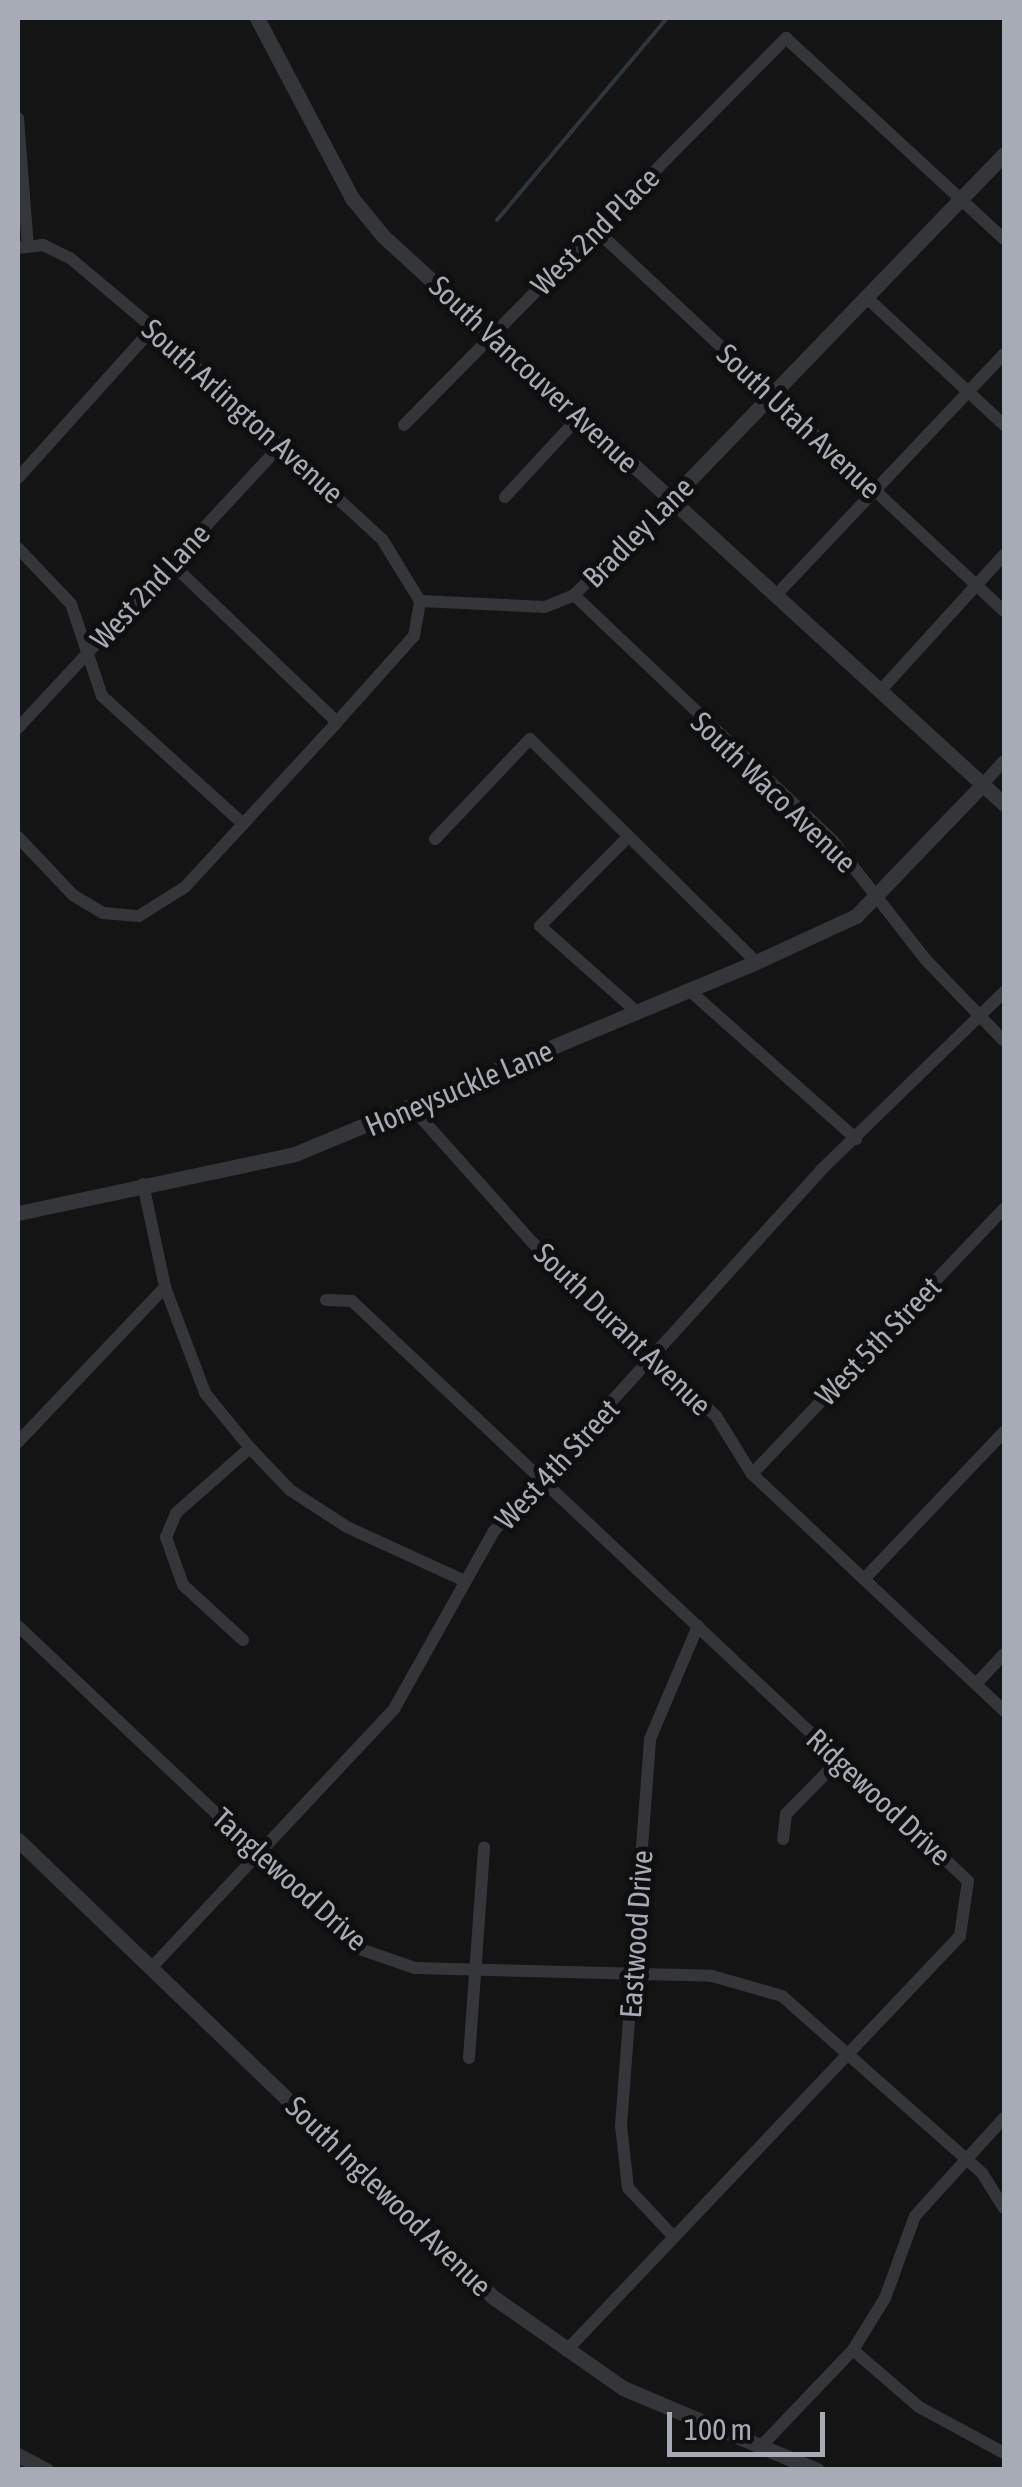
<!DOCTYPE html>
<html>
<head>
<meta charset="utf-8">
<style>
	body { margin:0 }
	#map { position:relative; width:1022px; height:2487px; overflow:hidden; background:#141415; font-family:"Asap Condensed",sans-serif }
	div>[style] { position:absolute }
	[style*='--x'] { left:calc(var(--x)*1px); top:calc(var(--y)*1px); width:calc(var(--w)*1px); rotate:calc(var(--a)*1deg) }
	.stream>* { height:4px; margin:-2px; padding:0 2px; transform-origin:2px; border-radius:2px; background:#2e363d }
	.minor>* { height:12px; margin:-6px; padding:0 6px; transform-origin:6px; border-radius:6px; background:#35363a }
	.tertiary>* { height:15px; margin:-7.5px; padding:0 7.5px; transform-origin:7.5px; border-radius:7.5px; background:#35363a }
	span { translate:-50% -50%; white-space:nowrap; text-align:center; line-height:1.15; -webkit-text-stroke:10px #0f0f10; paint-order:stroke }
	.street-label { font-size:30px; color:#a6abb5 }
	.frame { position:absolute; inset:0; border:20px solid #a6abb5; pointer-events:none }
	.scale { position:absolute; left:667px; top:2412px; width:158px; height:45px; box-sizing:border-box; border:5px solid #a6abb5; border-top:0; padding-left:12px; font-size:30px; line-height:35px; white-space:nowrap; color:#a6abb5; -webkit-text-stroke:8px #0f0f10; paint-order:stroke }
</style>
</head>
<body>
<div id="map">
	<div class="stream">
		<i style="--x:497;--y:220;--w:264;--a:-49.9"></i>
	</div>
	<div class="minor">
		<i style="--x:18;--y:118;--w:129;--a:85.6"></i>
		<i style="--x:596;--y:230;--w:558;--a:43.04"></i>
		<i style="--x:18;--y:248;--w:25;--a:-7"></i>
		<i style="--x:43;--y:245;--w:30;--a:26"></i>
		<i style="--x:70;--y:258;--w:109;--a:40.1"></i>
		<i style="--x:153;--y:328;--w:311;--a:42.7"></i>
		<i style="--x:382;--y:539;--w:73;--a:58.5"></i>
		<i style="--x:867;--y:298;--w:187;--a:42.8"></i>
		<i style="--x:404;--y:425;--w:544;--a:-45.37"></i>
		<i style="--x:786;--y:38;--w:297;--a:42.7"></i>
		<i style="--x:18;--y:478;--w:202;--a:-48"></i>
		<i style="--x:505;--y:497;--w:110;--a:-47.2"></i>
		<i style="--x:18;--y:548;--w:77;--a:46.6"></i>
		<i style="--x:71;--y:604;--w:97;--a:71.4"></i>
		<i style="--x:102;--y:696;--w:188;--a:42.2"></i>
		<i style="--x:171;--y:563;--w:230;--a:43.8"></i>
		<i style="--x:778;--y:593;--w:329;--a:-46.6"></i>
		<i style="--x:574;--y:595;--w:357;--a:43.5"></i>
		<i style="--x:833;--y:841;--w:151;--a:52"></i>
		<i style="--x:926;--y:960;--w:112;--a:46.1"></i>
		<i style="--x:420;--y:601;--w:125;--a:2.7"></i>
		<i style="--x:545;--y:607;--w:31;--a:-22"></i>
		<i style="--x:574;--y:595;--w:135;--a:-44.7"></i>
		<i style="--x:881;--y:690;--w:183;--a:-47.7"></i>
		<i style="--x:18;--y:728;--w:388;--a:-47.1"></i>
		<i style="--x:983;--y:784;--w:31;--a:-48"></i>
		<i style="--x:18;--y:837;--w:80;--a:46.5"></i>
		<i style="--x:73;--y:895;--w:35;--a:31"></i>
		<i style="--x:103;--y:913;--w:36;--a:5"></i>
		<i style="--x:139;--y:916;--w:54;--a:-32.2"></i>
		<i style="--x:185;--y:887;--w:224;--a:-47.3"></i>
		<i style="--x:337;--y:722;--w:115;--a:-48.2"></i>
		<i style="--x:414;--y:636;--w:36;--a:-80"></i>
		<i style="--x:628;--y:837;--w:125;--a:134.7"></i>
		<i style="--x:540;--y:926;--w:130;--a:41.6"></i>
		<i style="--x:435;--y:839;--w:138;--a:-46.5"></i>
		<i style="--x:530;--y:739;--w:317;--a:44.6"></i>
		<i style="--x:689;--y:990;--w:224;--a:41.7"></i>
		<i style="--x:414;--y:1110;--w:180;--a:48.2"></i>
		<i style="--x:534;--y:1244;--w:250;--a:43.4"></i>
		<i style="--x:716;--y:1416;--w:68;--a:58.2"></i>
		<i style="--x:752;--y:1474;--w:346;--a:43.2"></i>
		<i style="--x:143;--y:1184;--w:105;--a:77.9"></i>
		<i style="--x:165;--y:1287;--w:113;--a:69.3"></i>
		<i style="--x:205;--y:1393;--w:71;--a:50.7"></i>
		<i style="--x:250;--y:1448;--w:58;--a:46.4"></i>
		<i style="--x:290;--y:1490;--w:68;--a:33"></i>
		<i style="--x:347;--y:1527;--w:130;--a:24.6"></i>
		<i style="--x:326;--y:1300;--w:26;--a:2"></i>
		<i style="--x:352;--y:1301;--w:846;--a:43.28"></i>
		<i style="--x:968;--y:1881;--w:56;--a:98.3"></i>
		<i style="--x:960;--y:1936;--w:572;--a:133.51"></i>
		<i style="--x:18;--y:1442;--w:214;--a:-46.5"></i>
		<i style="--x:752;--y:1474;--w:366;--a:-46.5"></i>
		<i style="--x:864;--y:1579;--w:203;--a:-46.4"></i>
		<i style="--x:18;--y:1626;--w:470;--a:43.4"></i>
		<i style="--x:360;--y:1949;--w:58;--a:19.1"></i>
		<i style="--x:415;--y:1968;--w:297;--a:1.5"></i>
		<i style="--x:712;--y:1976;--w:73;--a:15.9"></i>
		<i style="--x:782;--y:1996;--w:267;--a:41.5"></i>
		<i style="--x:982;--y:2173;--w:41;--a:57.8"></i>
		<i style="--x:243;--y:1640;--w:81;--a:-137.5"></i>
		<i style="--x:183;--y:1585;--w:51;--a:-109.5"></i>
		<i style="--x:166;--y:1537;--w:26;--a:-67"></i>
		<i style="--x:176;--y:1513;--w:98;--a:-41.3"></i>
		<i style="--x:976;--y:1684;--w:41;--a:-47"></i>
		<i style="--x:783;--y:1839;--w:25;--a:-83"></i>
		<i style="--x:786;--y:1814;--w:76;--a:-45.5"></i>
		<i style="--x:152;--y:1967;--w:354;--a:-46.8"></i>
		<i style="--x:394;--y:1709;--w:204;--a:-60.7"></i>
		<i style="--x:494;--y:1531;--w:486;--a:-47.8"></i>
		<i style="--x:820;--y:1171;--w:257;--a:-44.2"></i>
		<i style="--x:469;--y:2058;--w:211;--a:-85.9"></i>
		<i style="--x:672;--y:2235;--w:64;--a:-133.1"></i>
		<i style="--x:628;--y:2188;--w:62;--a:-96.4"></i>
		<i style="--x:621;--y:2126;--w:388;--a:-85.7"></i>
		<i style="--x:650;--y:1739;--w:123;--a:-67"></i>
		<i style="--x:853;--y:2350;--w:87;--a:40.8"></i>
		<i style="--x:919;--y:2407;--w:97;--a:28.4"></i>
		<i style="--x:765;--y:2442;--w:127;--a:-46.3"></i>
		<i style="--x:853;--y:2350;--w:61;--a:-58.4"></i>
		<i style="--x:885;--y:2298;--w:87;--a:-69.9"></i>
		<i style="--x:915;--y:2216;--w:132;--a:-47.8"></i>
	</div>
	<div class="tertiary">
		<i style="--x:257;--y:18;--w:204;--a:62.2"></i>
		<i style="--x:352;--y:198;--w:49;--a:50.8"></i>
		<i style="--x:383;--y:236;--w:842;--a:42.45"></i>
		<i style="--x:670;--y:500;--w:481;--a:-46"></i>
		<i style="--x:18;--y:1213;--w:283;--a:-12"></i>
		<i style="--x:295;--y:1154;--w:499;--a:-22.6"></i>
		<i style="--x:756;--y:962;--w:110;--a:-24.7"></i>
		<i style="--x:856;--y:916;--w:183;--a:-46.1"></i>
		<i style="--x:18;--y:1840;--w:659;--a:43.89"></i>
		<i style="--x:493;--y:2297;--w:159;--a:35"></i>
		<i style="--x:623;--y:2388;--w:211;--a:22.9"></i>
		<i style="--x:18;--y:2455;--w:32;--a:28"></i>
	</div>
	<div class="street-label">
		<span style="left:595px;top:231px;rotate:-45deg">West 2nd Place</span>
		<span style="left:534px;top:374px;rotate:43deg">South Vancouver Avenue</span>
		<span style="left:243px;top:411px;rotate:42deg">South Arlington Avenue</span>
		<span style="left:799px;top:421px;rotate:43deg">South Utah Avenue</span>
		<span style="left:638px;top:532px;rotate:-45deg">Bradley Lane</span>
		<span style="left:150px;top:586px;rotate:-47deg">West 2nd Lane</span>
		<span style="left:774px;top:792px;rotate:44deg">South Waco Avenue</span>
		<span style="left:459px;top:1088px;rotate:-23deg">Honeysuckle Lane</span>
		<span style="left:623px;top:1329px;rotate:44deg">South Durant Avenue</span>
		<span style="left:878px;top:1341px;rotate:-46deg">West 5th Street</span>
		<span style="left:557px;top:1464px;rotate:-47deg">West 4th Street</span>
		<span style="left:879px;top:1797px;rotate:43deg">Ridgewood Drive</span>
		<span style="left:290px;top:1879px;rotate:42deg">Tanglewood Drive</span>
		<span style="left:636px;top:1934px;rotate:-86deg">Eastwood Drive</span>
		<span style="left:389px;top:2196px;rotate:44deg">South Inglewood Avenue</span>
	</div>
	<div class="frame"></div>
	<div class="scale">100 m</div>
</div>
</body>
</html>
